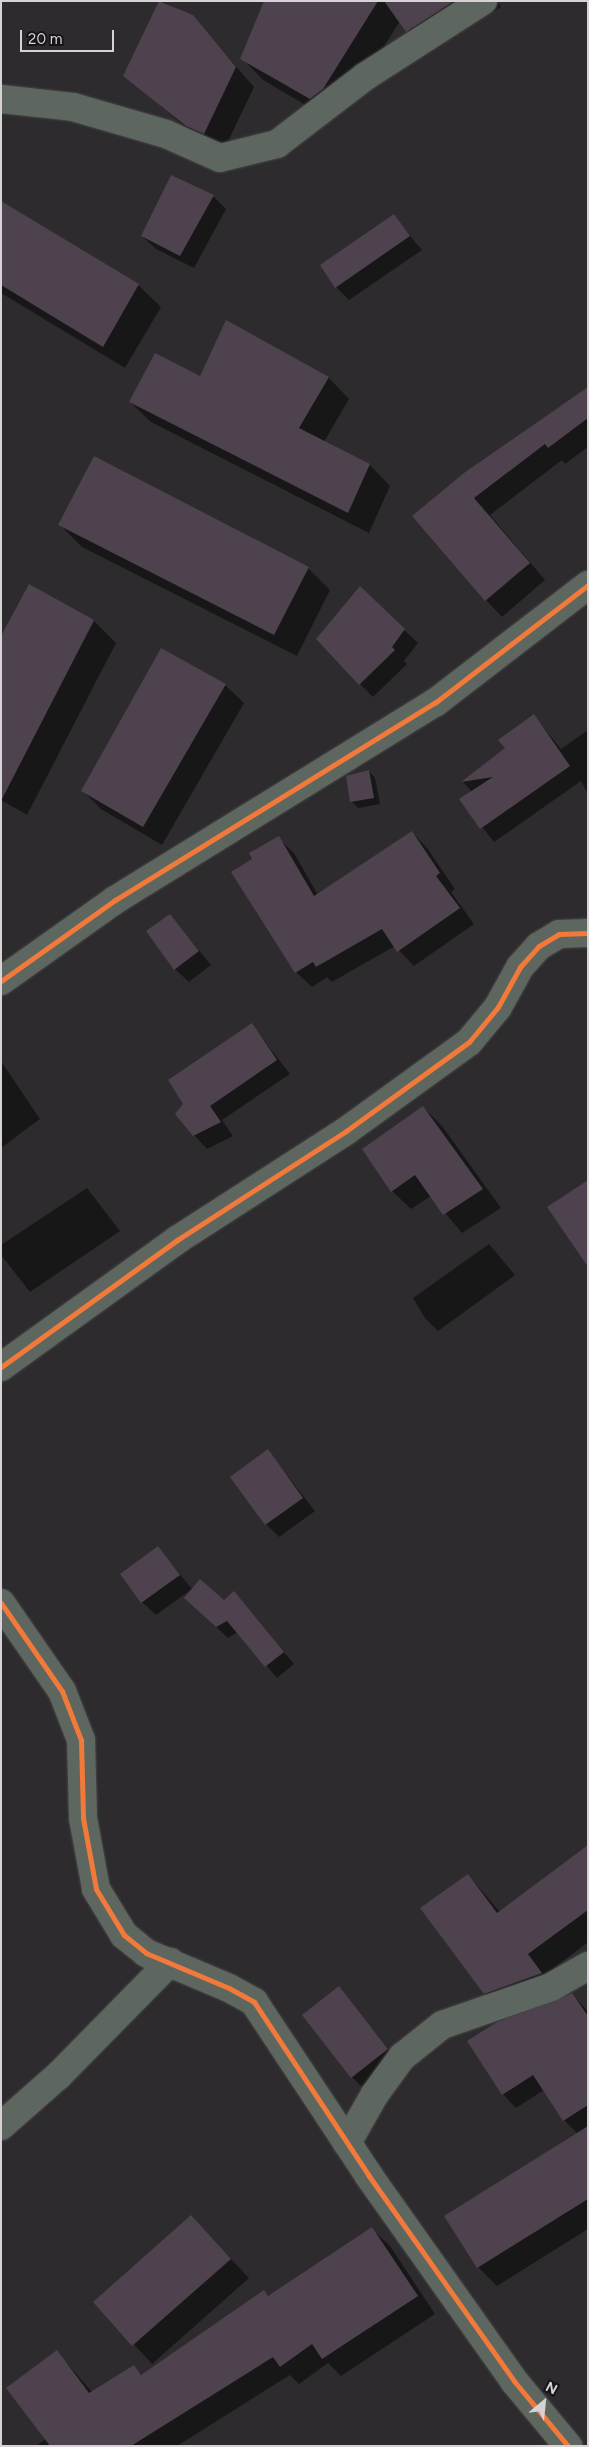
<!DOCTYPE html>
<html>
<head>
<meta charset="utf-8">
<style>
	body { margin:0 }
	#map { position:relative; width:589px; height:2447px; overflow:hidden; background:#2e2b2e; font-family:Figtree,sans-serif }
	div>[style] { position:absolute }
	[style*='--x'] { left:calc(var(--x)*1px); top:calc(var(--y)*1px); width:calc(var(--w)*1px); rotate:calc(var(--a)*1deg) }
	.shadow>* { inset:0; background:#0007 }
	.building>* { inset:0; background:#4d424d }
	.roads { filter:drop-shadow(0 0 1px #484748) drop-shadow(0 0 1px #484748) }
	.minor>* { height:28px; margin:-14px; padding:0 14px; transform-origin:14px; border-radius:14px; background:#5e6660 }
	.cycleway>* { height:5px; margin:-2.5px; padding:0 2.5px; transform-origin:2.5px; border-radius:2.5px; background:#f17a3a }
	span { translate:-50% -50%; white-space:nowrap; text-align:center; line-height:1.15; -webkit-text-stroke:4px #161416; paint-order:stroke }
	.frame { position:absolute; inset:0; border:2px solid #d6d2d5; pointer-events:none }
	.north { position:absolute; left:519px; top:2377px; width:50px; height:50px; -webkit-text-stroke:4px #161416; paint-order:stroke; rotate:28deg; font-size:14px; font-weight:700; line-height:20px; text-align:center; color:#d6d2d5 }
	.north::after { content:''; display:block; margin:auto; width:18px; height:22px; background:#d6d2d5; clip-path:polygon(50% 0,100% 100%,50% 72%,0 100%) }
	.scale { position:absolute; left:20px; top:30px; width:94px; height:22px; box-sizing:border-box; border:2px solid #d6d2d5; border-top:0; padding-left:6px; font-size:15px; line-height:18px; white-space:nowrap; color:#d6d2d5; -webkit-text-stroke:4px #161416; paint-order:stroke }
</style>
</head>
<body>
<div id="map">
	<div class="shadow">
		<i style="clip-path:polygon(161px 1px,192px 16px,254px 87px,223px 152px,206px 144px,125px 76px)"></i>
		<i style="clip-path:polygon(354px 1px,497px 1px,501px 7px,428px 52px,400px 21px,344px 110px,331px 120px,263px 80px,242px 58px)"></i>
		<i style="clip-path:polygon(213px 196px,226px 209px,194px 268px,156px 249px,142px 236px)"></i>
		<i style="clip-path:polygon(1px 203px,138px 285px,161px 307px,125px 368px,1px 293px)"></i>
		<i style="clip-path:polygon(393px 216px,422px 250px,349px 300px,336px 287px)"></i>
		<i style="clip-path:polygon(226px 322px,329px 378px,349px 399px,324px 442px,370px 465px,390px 486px,369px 533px,151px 422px,130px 402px,201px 378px)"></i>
		<i style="clip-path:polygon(588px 388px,588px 447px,565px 464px,562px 460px,490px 515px,545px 580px,502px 617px,486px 600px,464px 474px)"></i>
		<i style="clip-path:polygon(59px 524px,308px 568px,330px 590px,297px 656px,82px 547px)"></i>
		<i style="clip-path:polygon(360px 588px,418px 643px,404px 661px,407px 664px,373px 697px,360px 684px)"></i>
		<i style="clip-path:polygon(94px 621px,116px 643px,27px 815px,1px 800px)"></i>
		<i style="clip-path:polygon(225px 685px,244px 703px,162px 845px,101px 809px,82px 790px)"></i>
		<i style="clip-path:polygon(534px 716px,561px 749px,588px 730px,588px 794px,581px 781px,494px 842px,461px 800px,472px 792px,463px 782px,506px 749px)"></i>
		<i style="clip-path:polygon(369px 771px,375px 778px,380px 804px,358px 808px,351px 801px)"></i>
		<i style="clip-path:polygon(412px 832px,427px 848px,455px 889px,451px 892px,474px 924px,414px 966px,395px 946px,332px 982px,327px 977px,312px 987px,296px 972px,254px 859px,278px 838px,294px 853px,318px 895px)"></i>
		<i style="clip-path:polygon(170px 915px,211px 965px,189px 982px,175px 969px)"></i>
		<i style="clip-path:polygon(251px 1024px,290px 1074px,222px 1120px,233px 1136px,207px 1149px,194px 1135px)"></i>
		<i style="clip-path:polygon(1px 1061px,40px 1119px,1px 1148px)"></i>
		<i style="clip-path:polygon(423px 1107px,442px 1126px,501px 1208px,462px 1233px,431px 1196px,411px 1209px,392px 1191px)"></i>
		<i style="clip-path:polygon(87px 1188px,120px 1231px,30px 1292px,1px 1255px,1px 1245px)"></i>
		<i style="clip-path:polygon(489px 1244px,515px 1275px,438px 1331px,425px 1318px,413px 1298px)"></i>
		<i style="clip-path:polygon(268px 1451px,315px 1511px,279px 1537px,266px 1524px)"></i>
		<i style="clip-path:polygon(158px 1548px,192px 1589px,156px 1615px,142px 1602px)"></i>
		<i style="clip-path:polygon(234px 1593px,294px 1664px,277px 1678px,238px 1632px,228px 1638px,185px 1598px,224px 1601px)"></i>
		<i style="clip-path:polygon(588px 1846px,588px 1942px,546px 1974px,560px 1992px,504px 2012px,485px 1993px,468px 1875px,500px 1912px)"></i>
		<i style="clip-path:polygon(339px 1988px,400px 2063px,365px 2090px,352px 2077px)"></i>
		<i style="clip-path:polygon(572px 1994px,588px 2012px,588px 2229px,497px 2286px,478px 2267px,446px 2216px,577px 2133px,564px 2120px,544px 2090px,516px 2108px,503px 2094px)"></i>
		<i style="clip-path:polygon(191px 2217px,249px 2278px,152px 2364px,95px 2302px)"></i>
		<i style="clip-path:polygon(372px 2229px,390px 2246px,435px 2314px,341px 2376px,328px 2363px,299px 2384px,290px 2375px,177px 2446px,36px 2446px,46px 2439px,56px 2351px,92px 2392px,133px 2367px,142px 2375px,264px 2292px,269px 2297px)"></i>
	</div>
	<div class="building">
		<i style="clip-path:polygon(159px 1px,193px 15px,236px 67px,204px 134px,186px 126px,123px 76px)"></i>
		<i style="clip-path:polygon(264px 1px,378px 1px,323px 89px,310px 99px,240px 59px)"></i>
		<i style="clip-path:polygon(384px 1px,454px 1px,406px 32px)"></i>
		<i style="clip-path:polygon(171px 175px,214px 195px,180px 256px,141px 236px)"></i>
		<i style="clip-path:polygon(1px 201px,139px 284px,103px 347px,1px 285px)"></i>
		<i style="clip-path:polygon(394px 214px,410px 236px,335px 288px,320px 265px)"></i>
		<i style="clip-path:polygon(226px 320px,329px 377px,299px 428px,370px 464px,348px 513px,129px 402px,155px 353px,200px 376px)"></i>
		<i style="clip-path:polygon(588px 387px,588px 418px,548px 448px,545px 444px,474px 498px,530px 563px,485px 601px,412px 516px,464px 473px)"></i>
		<i style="clip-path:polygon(94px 456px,309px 567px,274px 635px,58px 525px)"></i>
		<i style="clip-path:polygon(29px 584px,94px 620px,1px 801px,1px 636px)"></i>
		<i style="clip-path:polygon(360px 586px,405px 629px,392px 647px,395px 650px,359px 685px,316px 639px)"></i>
		<i style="clip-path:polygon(161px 648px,226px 684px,143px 827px,81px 791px)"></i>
		<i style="clip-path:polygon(534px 714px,570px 766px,480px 829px,459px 799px,493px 777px,461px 782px,505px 748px,498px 740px)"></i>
		<i style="clip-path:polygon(369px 770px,374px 798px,350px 802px,346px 776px)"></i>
		<i style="clip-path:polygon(412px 831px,440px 873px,436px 876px,460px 908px,397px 952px,382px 929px,316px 967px,313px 962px,295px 973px,231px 872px,252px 859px,249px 853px,279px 836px,314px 896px)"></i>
		<i style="clip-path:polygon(170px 914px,199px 951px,174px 970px,146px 931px)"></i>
		<i style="clip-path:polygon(252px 1023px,277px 1060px,210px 1106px,221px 1122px,193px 1136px,175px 1114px,183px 1104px,168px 1080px)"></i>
		<i style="clip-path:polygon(423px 1106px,483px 1189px,443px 1215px,415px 1175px,391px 1192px,362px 1149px)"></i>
		<i style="clip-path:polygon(588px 1180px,588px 1267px,547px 1207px)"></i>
		<i style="clip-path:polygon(268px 1449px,303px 1498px,265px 1525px,230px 1477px)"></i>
		<i style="clip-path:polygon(158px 1546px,180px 1575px,141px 1603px,120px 1574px)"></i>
		<i style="clip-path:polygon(200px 1579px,224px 1600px,234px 1591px,284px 1652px,265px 1667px,227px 1621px,216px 1627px,184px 1598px)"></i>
		<i style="clip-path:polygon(588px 1845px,588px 1910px,528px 1954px,542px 1973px,484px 1994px,420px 1908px,468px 1874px,497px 1913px)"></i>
		<i style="clip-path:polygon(339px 1986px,388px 2049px,351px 2078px,302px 2015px)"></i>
		<i style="clip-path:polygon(572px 1993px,588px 2016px,588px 2105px,563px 2121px,533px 2075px,502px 2095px,467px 2041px,497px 2022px)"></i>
		<i style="clip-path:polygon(588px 2126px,588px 2199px,477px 2268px,444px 2216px)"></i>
		<i style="clip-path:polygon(191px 2215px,231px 2259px,132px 2346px,93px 2302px)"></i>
		<i style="clip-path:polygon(372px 2227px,418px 2296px,322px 2359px,312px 2344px,280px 2367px,273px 2357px,131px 2446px,50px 2446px,6px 2388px,57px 2350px,89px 2393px,134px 2365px,141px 2375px,264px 2290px,268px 2296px)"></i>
	</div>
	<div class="roads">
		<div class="minor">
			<i style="--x:1;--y:99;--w:72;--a:6.3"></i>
			<i style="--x:73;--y:107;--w:97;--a:16.2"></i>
			<i style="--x:166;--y:134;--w:59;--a:24"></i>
			<i style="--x:220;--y:158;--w:59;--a:-13.8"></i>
			<i style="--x:277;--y:144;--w:112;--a:-37.4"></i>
			<i style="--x:366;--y:76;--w:139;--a:-32.7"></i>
			<i style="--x:1;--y:981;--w:140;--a:-35.4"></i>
			<i style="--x:115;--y:900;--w:377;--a:-31.7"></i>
			<i style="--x:436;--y:702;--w:192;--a:-37.6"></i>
			<i style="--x:1;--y:1367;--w:217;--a:-35.8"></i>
			<i style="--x:177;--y:1240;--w:201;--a:-32.8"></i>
			<i style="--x:346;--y:1131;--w:152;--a:-35.9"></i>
			<i style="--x:469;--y:1042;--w:45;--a:-50.4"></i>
			<i style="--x:498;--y:1007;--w:46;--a:-61.2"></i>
			<i style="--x:520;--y:967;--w:28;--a:-48"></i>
			<i style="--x:539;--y:946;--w:23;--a:-31"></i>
			<i style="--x:559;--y:934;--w:29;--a:-2"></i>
			<i style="--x:1;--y:1603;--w:107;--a:55.3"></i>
			<i style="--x:62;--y:1691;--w:53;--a:68.8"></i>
			<i style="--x:81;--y:1740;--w:78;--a:88.5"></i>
			<i style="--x:83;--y:1818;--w:72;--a:79.6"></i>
			<i style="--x:96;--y:1889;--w:54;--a:58.7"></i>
			<i style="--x:124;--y:1935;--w:28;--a:39"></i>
			<i style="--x:146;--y:1953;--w:90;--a:22.9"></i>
			<i style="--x:229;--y:1988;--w:29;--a:29"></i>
			<i style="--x:254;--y:2002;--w:209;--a:56.5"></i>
			<i style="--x:369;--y:2176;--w:251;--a:54.7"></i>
			<i style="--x:514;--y:2381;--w:85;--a:50.3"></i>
			<i style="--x:1;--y:2126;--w:76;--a:-41.3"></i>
			<i style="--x:58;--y:2076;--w:160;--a:-45.5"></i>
			<i style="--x:347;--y:2143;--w:56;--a:-60.3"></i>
			<i style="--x:375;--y:2094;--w:46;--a:-53.9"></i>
			<i style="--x:402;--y:2057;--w:51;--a:-38.7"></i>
			<i style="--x:442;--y:2025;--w:115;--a:-19.2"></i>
			<i style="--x:551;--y:1987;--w:43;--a:-29.6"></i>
		</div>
	</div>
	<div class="cycleway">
		<i style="--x:1;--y:981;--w:140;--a:-35.4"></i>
		<i style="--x:115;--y:900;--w:377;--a:-31.7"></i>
		<i style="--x:436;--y:702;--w:192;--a:-37.6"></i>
		<i style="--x:1;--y:1367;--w:217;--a:-35.8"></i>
		<i style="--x:177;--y:1240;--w:201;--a:-32.8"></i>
		<i style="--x:346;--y:1131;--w:152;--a:-35.9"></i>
		<i style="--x:469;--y:1042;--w:45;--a:-50.4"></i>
		<i style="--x:498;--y:1007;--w:46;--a:-61.2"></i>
		<i style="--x:520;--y:967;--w:28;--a:-48"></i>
		<i style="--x:539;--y:946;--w:23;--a:-31"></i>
		<i style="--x:559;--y:934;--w:29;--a:-2"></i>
		<i style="--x:1;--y:1603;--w:107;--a:55.3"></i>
		<i style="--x:62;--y:1691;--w:53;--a:68.8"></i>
		<i style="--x:81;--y:1740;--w:78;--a:88.5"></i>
		<i style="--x:83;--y:1818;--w:72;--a:79.6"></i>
		<i style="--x:96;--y:1889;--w:54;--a:58.7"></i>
		<i style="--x:124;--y:1935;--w:28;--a:39"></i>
		<i style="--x:146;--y:1953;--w:90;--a:22.9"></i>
		<i style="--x:229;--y:1988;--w:29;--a:29"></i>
		<i style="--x:254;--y:2002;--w:209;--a:56.5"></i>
		<i style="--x:369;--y:2176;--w:251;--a:54.7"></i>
		<i style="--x:514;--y:2381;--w:85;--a:50.3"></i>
	</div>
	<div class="frame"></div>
	<div class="north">N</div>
	<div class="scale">20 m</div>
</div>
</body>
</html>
